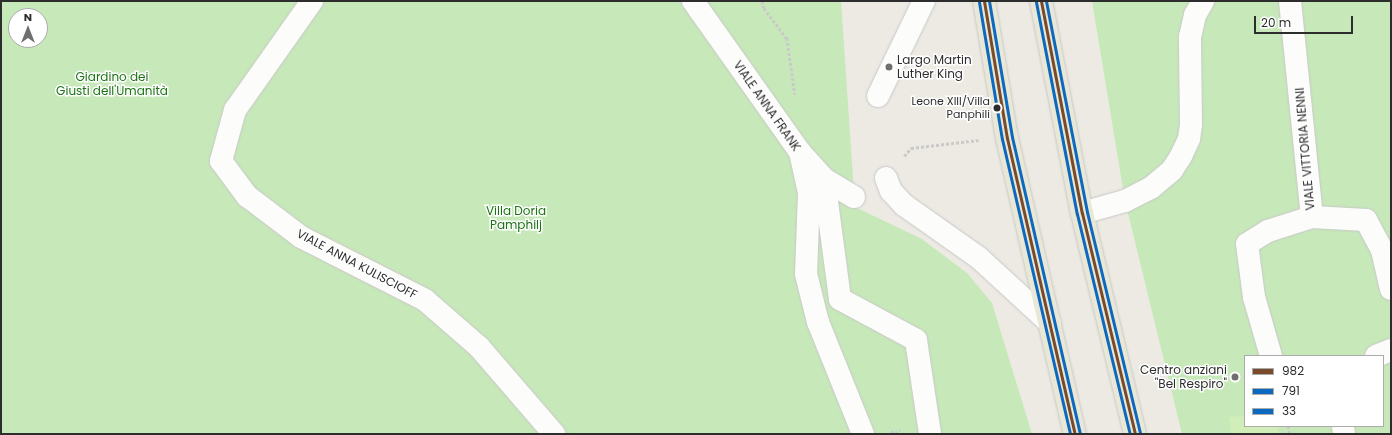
<!DOCTYPE html>
<html>
<head>
<meta charset="utf-8">
<style>
	body { margin:0 }
	#map { position:relative; width:1392px; height:435px; overflow:hidden; background:#eceae3; font-family:Poppins,sans-serif }
	div>[style] { position:absolute }
	[style*='--x'] { left:calc(var(--x)*1px); top:calc(var(--y)*1px); width:calc(var(--w)*1px); rotate:calc(var(--a)*1deg) }
	.green>* { inset:0; background:#c7e9ba }
	.pitch>* { inset:0; background:#d2eeb8 }
	.path>* { height:2.5px; margin-top:-1.25px; transform-origin:0; background:repeating-linear-gradient(90deg,#cacac9 0 3px,transparent 0 5px) }
	.roads { filter:drop-shadow(0 0 1px #c9c8c8) drop-shadow(0 0 1px #c9c8c8) }
	.minor>* { height:22px; margin:-11px; padding:0 11px; transform-origin:11px; border-radius:11px; background:#fcfcfb }
	.major>* { height:22px; margin:-11px; padding:0 11px; transform-origin:11px; border-radius:11px; background:#e9e7d5 }
	.bus-1>* { height:3px; margin:-1.5px; padding:0 1.5px; transform-origin:1.5px; border-radius:1.5px; background:#7a4b2a }
	.bus-2>* { height:3px; margin:-1.5px; padding:0 1.5px; transform-origin:1.5px; border-radius:1.5px; background:#0c69bf }
	.bus-3>* { height:3px; margin:-1.5px; padding:0 1.5px; transform-origin:1.5px; border-radius:1.5px; background:#0c69bf }
	.dots>* { width:11px; height:11px; translate:-50% -50%; box-sizing:border-box; border:2px solid #fff; border-radius:50% }
	span { translate:-50% -50%; white-space:nowrap; text-align:center; line-height:1.15; -webkit-text-stroke:3px #fff; paint-order:stroke }
	.bus-label { font-size:11px; color:#2d2d2d }
	.right { translate:-100% -50%; text-align:right }
	.poi-label { font-size:12px; color:#2d2d2d }
	.left { translate:0 -50%; text-align:left }
	.park-label { font-size:12px; color:#1c7315 }
	.street-label { font-size:12px; color:#2d2d2d }
	.frame { position:absolute; inset:0; border:2px solid #2d2d2d; pointer-events:none }
	.legend { position:absolute; left:1244px; top:355px; width:140px; height:72px; box-sizing:border-box; background:#fff; border:1px solid #ababab; margin:0; padding:5px 7px; list-style:none; font-size:12px; color:#2d2d2d }
	.legend li { display:flex; align-items:center; gap:8px; height:20px }
	.legend b { width:20px; border:1px solid #ababab }
	.north { position:absolute; left:8px; top:8px; width:40px; height:40px; box-sizing:border-box; background:#fff; border:1px solid #ababab; border-radius:50%; rotate:0deg; font-size:11px; font-weight:700; line-height:16px; text-align:center; color:#2d2d2d }
	.north::after { content:''; display:block; margin:auto; width:14px; height:18px; background:#706f6d; clip-path:polygon(50% 0,100% 100%,50% 72%,0 100%) }
	.scale { position:absolute; left:1254px; top:16px; width:99px; height:18px; box-sizing:border-box; border:2px solid #2d2d2d; border-top:0; padding-left:5px; font-size:12px; line-height:14px; white-space:nowrap; color:#2d2d2d; -webkit-text-stroke:3px #fff; paint-order:stroke }
</style>
</head>
<body>
<div id="map">
	<div class="green">
		<i style="clip-path:polygon(evenodd,1px 1px,841px 1px,855px 207px,922px 239px,967px 273px,992px 303px,1032px 434px,1px 434px,1px 1px,16px 16px,40px 16px,40px 40px,16px 40px,16px 16px)"></i>
		<i style="clip-path:polygon(evenodd,1092px 1px,1391px 1px,1391px 434px,1182px 434px,1125px 201px,1092px 1px,1245px 356px,1383px 356px,1383px 426px,1245px 426px,1245px 356px)"></i>
	</div>
	<div class="pitch">
		<i style="clip-path:polygon(1245px 416px,1245px 426px,1278px 426px,1278px 434px,1231px 434px,1229px 417px)"></i>
	</div>
	<div class="path">
		<i style="--x:762;--y:1;--w:7;--a:74"></i>
		<i style="--x:764;--y:8;--w:38;--a:53"></i>
		<i style="--x:787;--y:38;--w:57;--a:81.9"></i>
		<i style="--x:904;--y:156;--w:11;--a:-49"></i>
		<i style="--x:911;--y:148;--w:68;--a:-6.7"></i>
		<i style="--x:1288;--y:426;--w:8;--a:76"></i>
		<i style="--x:891;--y:431;--w:4;--a:27"></i>
		<i style="--x:895;--y:433;--w:6;--a:-31"></i>
	</div>
	<div class="roads">
		<div class="minor">
			<i style="--x:312;--y:1;--w:133;--a:125.2"></i>
			<i style="--x:235;--y:110;--w:53;--a:105.4"></i>
			<i style="--x:221;--y:161;--w:44;--a:53.4"></i>
			<i style="--x:247;--y:196;--w:68;--a:37.2"></i>
			<i style="--x:301;--y:237;--w:139;--a:26.9"></i>
			<i style="--x:425;--y:300;--w:72;--a:41"></i>
			<i style="--x:479;--y:347;--w:115;--a:49.2"></i>
			<i style="--x:693;--y:1;--w:185;--a:54.7"></i>
			<i style="--x:800;--y:152;--w:36;--a:48"></i>
			<i style="--x:824;--y:179;--w:35;--a:31"></i>
			<i style="--x:1290;--y:1;--w:217;--a:84.2"></i>
			<i style="--x:1312;--y:217;--w:54;--a:3.2"></i>
			<i style="--x:1366;--y:220;--w:34;--a:62"></i>
			<i style="--x:1382;--y:250;--w:40;--a:77"></i>
			<i style="--x:878;--y:96;--w:106;--a:-64.2"></i>
			<i style="--x:800;--y:152;--w:42;--a:77.6"></i>
			<i style="--x:809;--y:193;--w:81;--a:92.1"></i>
			<i style="--x:806;--y:274;--w:49;--a:76"></i>
			<i style="--x:818;--y:322;--w:121;--a:68.1"></i>
			<i style="--x:886;--y:178;--w:14;--a:69"></i>
			<i style="--x:891;--y:191;--w:19;--a:47"></i>
			<i style="--x:904;--y:205;--w:92;--a:35.2"></i>
			<i style="--x:979;--y:258;--w:96;--a:42.5"></i>
			<i style="--x:824;--y:179;--w:121;--a:82.4"></i>
			<i style="--x:840;--y:299;--w:86;--a:28.3"></i>
			<i style="--x:916;--y:340;--w:95;--a:81.5"></i>
			<i style="--x:1082;--y:213;--w:45;--a:-15.6"></i>
			<i style="--x:1125;--y:201;--w:30;--a:-27"></i>
			<i style="--x:1152;--y:187;--w:26;--a:-40"></i>
			<i style="--x:1172;--y:170;--w:17;--a:-57"></i>
			<i style="--x:1181;--y:156;--w:19;--a:-65"></i>
			<i style="--x:1189;--y:139;--w:14;--a:-82"></i>
			<i style="--x:1191;--y:125;--w:88;--a:-90.7"></i>
			<i style="--x:1190;--y:37;--w:23;--a:-77"></i>
			<i style="--x:1195;--y:15;--w:16;--a:-60"></i>
			<i style="--x:1271;--y:356;--w:61;--a:-106.1"></i>
			<i style="--x:1254;--y:297;--w:53;--a:-97.5"></i>
			<i style="--x:1247;--y:244;--w:25;--a:-32"></i>
			<i style="--x:1268;--y:231;--w:46;--a:-17.7"></i>
			<i style="--x:1376;--y:356;--w:16;--a:-22"></i>
			<i style="--x:1343;--y:426;--w:8;--a:83"></i>
		</div>
		<div class="major">
			<i style="--x:984;--y:1;--w:139;--a:80.5"></i>
			<i style="--x:1007;--y:138;--w:304;--a:77.1"></i>
			<i style="--x:1041;--y:1;--w:216;--a:79.1"></i>
			<i style="--x:1082;--y:213;--w:227;--a:76.5"></i>
		</div>
	</div>
	<div class="bus-1">
		<i style="--x:984;--y:1;--w:139;--a:80.5"></i>
		<i style="--x:1007;--y:138;--w:304;--a:77.1"></i>
		<i style="--x:1041;--y:1;--w:216;--a:79.1"></i>
		<i style="--x:1082;--y:213;--w:227;--a:76.5"></i>
	</div>
	<div class="bus-2">
		<i style="--x:979;--y:2;--w:139;--a:80.5"></i>
		<i style="--x:1002;--y:139;--w:303;--a:77"></i>
		<i style="--x:1036;--y:2;--w:216;--a:79.1"></i>
		<i style="--x:1077;--y:214;--w:226;--a:76.5"></i>
	</div>
	<div class="bus-3">
		<i style="--x:989;--y:1;--w:138;--a:80.4"></i>
		<i style="--x:1012;--y:137;--w:304;--a:77.1"></i>
		<i style="--x:1046;--y:1;--w:215;--a:79"></i>
		<i style="--x:1087;--y:212;--w:227;--a:76.5"></i>
	</div>
	<div class="dots">
		<i style="left:889px;top:67px;background:#706f6d"></i>
		<i style="left:997px;top:108px;background:#2d2d2d"></i>
		<i style="left:1235px;top:377px;background:#706f6d"></i>
	</div>
	<div class="bus-label">
		<span class="right" style="left:990px;top:108px">Leone XIII/Villa<br>Panphili</span>
	</div>
	<div class="poi-label">
		<span class="left" style="left:897px;top:67px">Largo Martin<br>Luther King</span>
		<span class="right" style="left:1227px;top:377px">Centro anziani<br>"Bel Respiro"</span>
	</div>
	<div class="park-label">
		<span style="left:112px;top:84px">Giardino dei<br>Giusti dell'Umanità</span>
		<span style="left:516px;top:218px">Villa Doria<br>Pamphilj</span>
	</div>
	<div class="street-label">
		<span style="left:767px;top:106px;rotate:55deg">VIALE ANNA FRANK</span>
		<span style="left:1305px;top:149px;rotate:-95deg">VIALE VITTORIA NENNI</span>
		<span style="left:357px;top:264px;rotate:28deg">VIALE ANNA KULISCIOFF</span>
	</div>
	<div class="frame"></div>
	<ul class="legend">
	<li><b style="height:5px;background:#7a4b2a"></b>982</li>
	<li><b style="height:5px;background:#0c69bf"></b>791</li>
	<li><b style="height:5px;background:#0c69bf"></b>33</li>
	</ul>
	<div class="north">N</div>
	<div class="scale">20 m</div>
</div>
</body>
</html>
